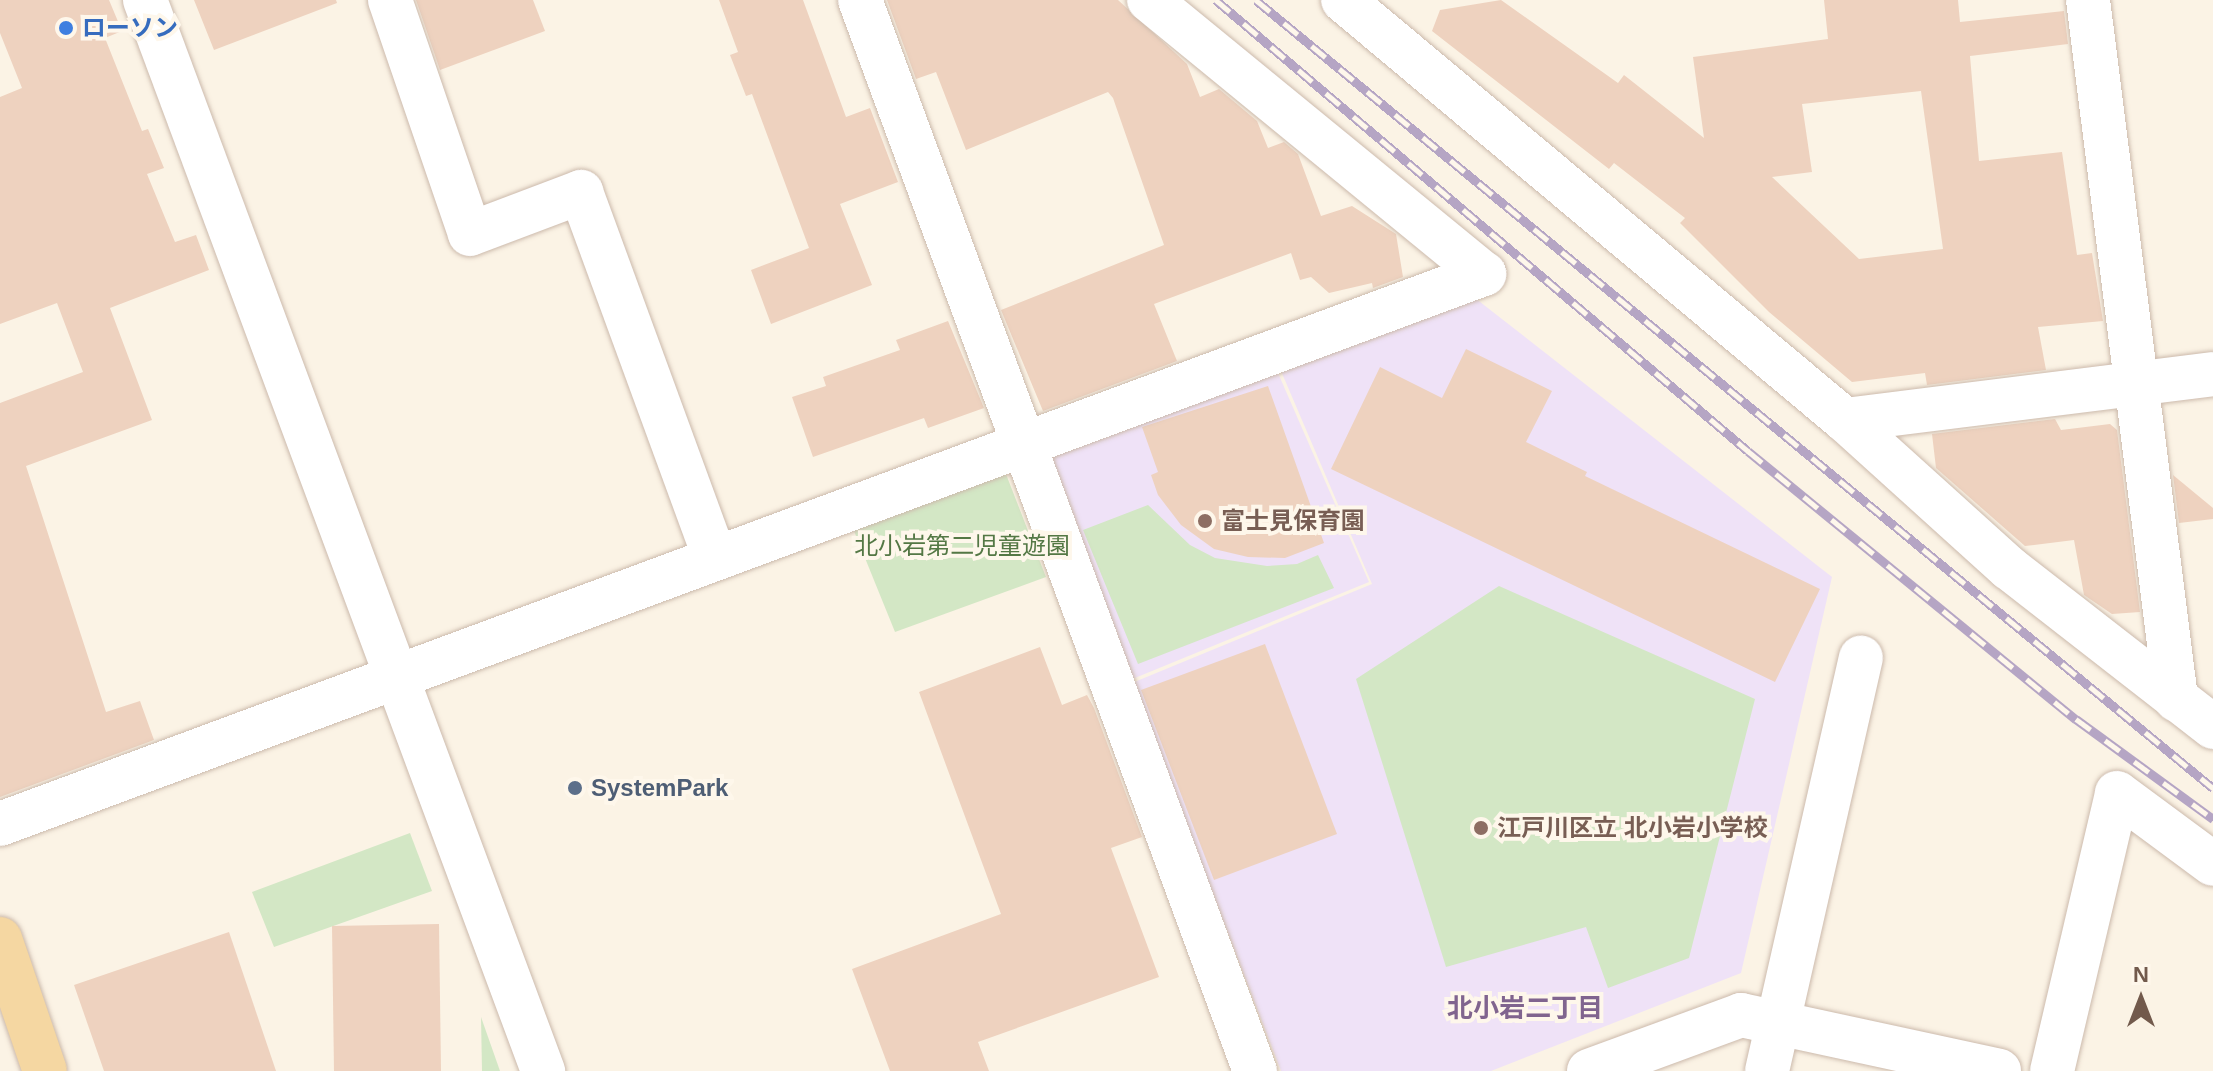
<!DOCTYPE html>
<html>
<head>
<meta charset="utf-8">
<style>
	body { margin:0 }
	#map { position:relative; width:2213px; height:1071px; overflow:hidden; background:#fbf3e5; font-family:Arial,"Noto Sans JP",sans-serif }
	div>[style] { position:absolute }
	[style*='--x'] { left:calc(var(--x)*1px); top:calc(var(--y)*1px); width:calc(var(--w)*1px); rotate:calc(var(--a)*1deg) }
	.education>* { inset:0; background:#efe2f7 }
	.green>* { inset:0; background:#d3e7c5 }
	.building>* { inset:0; background:#eed2bf }
	.roads { filter:drop-shadow(0 0 2px #ccbaac) drop-shadow(0 0 2px #ccbaac) }
	.minor>* { height:44px; margin:-22px; padding:0 22px; transform-origin:22px; border-radius:22px; background:#fff }
	.major>* { height:44px; margin:-22px; padding:0 22px; transform-origin:22px; border-radius:22px; background:#f5d7a2 }
	.rail>* { height:9px; margin-top:-4.5px; transform-origin:0; background:repeating-linear-gradient(90deg,#fef7eb 0 18px,#b5a5c4 0 36px); box-sizing:border-box; border-block:2px solid #b5a5c4 }
	.dots>* { width:22px; height:22px; translate:-50% -50%; box-sizing:border-box; border:4px solid #fef7eb; border-radius:50% }
	span { translate:-50% -50%; white-space:nowrap; text-align:center; line-height:1.15; -webkit-text-stroke:8px #fef7eb; paint-order:stroke }
	.shop-label { font-size:24px; color:#366cbe; font-weight:700 }
	.left { translate:0 -50%; text-align:left }
	.education-label { font-size:24px; color:#785e54; font-weight:700 }
	.park-label { font-size:24px; color:#547845 }
	.service-label { font-size:24px; color:#4e5e75; font-weight:700 }
	.neighbourhood-label { font-size:26px; color:#80648e; font-weight:700 }
	.north { position:absolute; left:2101px; top:959px; width:80px; height:80px; -webkit-text-stroke:6px #fef7eb; paint-order:stroke; rotate:0deg; font-size:22px; font-weight:700; line-height:32px; text-align:center; color:#725a4c }
	.north::after { content:''; display:block; margin:auto; width:28px; height:36px; background:#725a4c; clip-path:polygon(50% 0,100% 100%,50% 72%,0 100%) }
</style>
</head>
<body>
<div id="map">
	<div class="education">
		<i style="clip-path:polygon(1475px 298px,1832px 577px,1741px 973px,1491px 1071px,1281px 1071px,1132px 683px,1372px 584px,1281px 371px)"></i>
		<i style="clip-path:polygon(1278px 373px,1369px 582px,1130px 680px,1044px 460px)"></i>
	</div>
	<div class="green">
		<i style="clip-path:polygon(1004px 469px,1046px 577px,895px 632px,852px 526px)"></i>
		<i style="clip-path:polygon(1148px 505px,1190px 545px,1215px 558px,1267px 566px,1297px 564px,1318px 555px,1334px 588px,1138px 664px,1083px 530px)"></i>
		<i style="clip-path:polygon(1499px 586px,1755px 699px,1689px 958px,1608px 988px,1586px 927px,1446px 967px,1356px 679px)"></i>
		<i style="clip-path:polygon(410px 833px,432px 891px,274px 947px,252px 892px)"></i>
		<i style="clip-path:polygon(481px 1017px,500px 1071px,482px 1071px)"></i>
	</div>
	<div class="building">
		<i style="clip-path:polygon(0 0,109px 0,122px 31px,105px 38px,142px 131px,148px 129px,164px 168px,147px 174px,175px 242px,196px 235px,209px 270px,110px 308px,152px 420px,26px 466px,106px 712px,140px 701px,154px 740px,0 797px,0 403px,83px 372px,57px 303px,0 324px,0 97px,22px 88px,0 33px)"></i>
		<i style="clip-path:polygon(194px 0,336px 0,337px 3px,214px 50px)"></i>
		<i style="clip-path:polygon(416px 0,533px 0,545px 31px,440px 70px)"></i>
		<i style="clip-path:polygon(719px 0,803px 0,846px 117px,870px 108px,898px 182px,840px 204px,872px 285px,771px 324px,751px 270px,809px 248px,752px 94px,746px 96px,730px 55px,738px 52px)"></i>
		<i style="clip-path:polygon(887px 0,1118px 0,1187px 64px,1200px 97px,1219px 89px,1257px 121px,1268px 148px,1284px 142px,1298px 154px,1321px 216px,1352px 206px,1396px 234px,1403px 277px,1373px 288px,1372px 283px,1329px 293px,1311px 277px,1300px 280px,1291px 253px,1154px 304px,1177px 361px,1043px 411px,1001px 310px,1164px 245px,1113px 98px,1108px 92px,966px 150px,936px 72px,916px 79px)"></i>
		<i style="clip-path:polygon(evenodd,1501px 0,1618px 83px,1624px 75px,1704px 138px,1693px 57px,1828px 39px,1824px 0,1958px 0,1960px 22px,2064px 11px,2068px 44px,1970px 56px,1979px 161px,2062px 152px,2077px 255px,2092px 253px,2103px 321px,2038px 327px,2046px 370px,1927px 385px,1925px 373px,1852px 382px,1769px 312px,1680px 223px,1685px 218px,1614px 163px,1609px 169px,1432px 31px,1440px 10px,1501px 0,1921px 91px,1943px 249px,1859px 259px,1772px 177px,1812px 172px,1802px 104px,1921px 91px)"></i>
		<i style="clip-path:polygon(948px 321px,984px 408px,928px 428px,924px 418px,813px 457px,792px 397px,826px 386px,823px 377px,900px 350px,896px 340px)"></i>
		<i style="clip-path:polygon(1466px 349px,1552px 391px,1526px 442px,1587px 472px,1585px 476px,1820px 589px,1775px 682px,1331px 469px,1380px 367px,1442px 398px)"></i>
		<i style="clip-path:polygon(1268px 386px,1324px 543px,1285px 558px,1248px 557px,1214px 549px,1181px 525px,1158px 495px,1151px 475px,1158px 472px,1142px 427px)"></i>
		<i style="clip-path:polygon(2055px 419px,2061px 430px,2110px 424px,2117px 430px,2140px 612px,2112px 614px,2084px 595px,2074px 540px,2025px 546px,1936px 468px,1932px 434px)"></i>
		<i style="clip-path:polygon(2173px 475px,2213px 508px,2213px 519px,2179px 523px)"></i>
		<i style="clip-path:polygon(1265px 644px,1337px 834px,1214px 880px,1141px 690px)"></i>
		<i style="clip-path:polygon(1040px 647px,1062px 705px,1087px 695px,1094px 708px,1142px 837px,1111px 848px,1159px 977px,978px 1042px,989px 1071px,890px 1071px,852px 969px,1001px 914px,919px 692px)"></i>
		<i style="clip-path:polygon(439px 924px,441px 1071px,334px 1071px,332px 926px)"></i>
		<i style="clip-path:polygon(229px 932px,276px 1071px,104px 1071px,74px 985px)"></i>
	</div>
	<div class="roads">
		<div class="minor">
			<i style="--x:145;--y:0;--w:1143;--a:69.61"></i>
			<i style="--x:390;--y:0;--w:247;--a:71.1"></i>
			<i style="--x:470;--y:234;--w:119;--a:-20.7"></i>
			<i style="--x:581;--y:192;--w:388;--a:69.9"></i>
			<i style="--x:860;--y:0;--w:1142;--a:69.76"></i>
			<i style="--x:1343;--y:0;--w:655;--a:39.92"></i>
			<i style="--x:1845;--y:420;--w:221;--a:42.1"></i>
			<i style="--x:2009;--y:568;--w:259;--a:37.9"></i>
			<i style="--x:2088;--y:0;--w:705;--a:82.82"></i>
			<i style="--x:1845;--y:420;--w:371;--a:-7.1"></i>
			<i style="--x:0;--y:824;--w:1583;--a:-20.34"></i>
			<i style="--x:1484;--y:274;--w:433;--a:-140.7"></i>
			<i style="--x:1589;--y:1071;--w:162;--a:-20.2"></i>
			<i style="--x:1741;--y:1015;--w:264;--a:12.2"></i>
			<i style="--x:1767;--y:1071;--w:424;--a:-77.2"></i>
			<i style="--x:2052;--y:1071;--w:285;--a:-76.8"></i>
			<i style="--x:2117;--y:793;--w:119;--a:36.5"></i>
		</div>
		<div class="major">
			<i style="--x:0;--y:939;--w:139;--a:71.2"></i>
		</div>
	</div>
	<div class="rail">
		<i style="--x:1216;--y:0;--w:697;--a:40.29"></i>
		<i style="--x:1748;--y:451;--w:424;--a:39.3"></i>
		<i style="--x:2076;--y:719;--w:170;--a:36.1"></i>
		<i style="--x:1256;--y:0;--w:1240;--a:39.47"></i>
	</div>
	<div class="dots">
		<i style="left:66px;top:28px;background:#3f7fe0"></i>
		<i style="left:1205px;top:521px;background:#8d6e63"></i>
		<i style="left:575px;top:788px;background:#5c6f8a"></i>
		<i style="left:1481px;top:828px;background:#8d6e63"></i>
	</div>
	<div class="shop-label">
		<span class="left" style="left:82px;top:28px">ローソン</span>
	</div>
	<div class="education-label">
		<span class="left" style="left:1221px;top:521px">富士見保育園</span>
		<span class="left" style="left:1497px;top:828px">江戸川区立 北小岩小学校</span>
	</div>
	<div class="park-label">
		<span style="left:962px;top:546px">北小岩第二児童遊園</span>
	</div>
	<div class="service-label">
		<span class="left" style="left:591px;top:788px">SystemPark</span>
	</div>
	<div class="neighbourhood-label">
		<span style="left:1525px;top:1009px">北小岩二丁目</span>
	</div>
	<div class="north">N</div>
</div>
</body>
</html>
